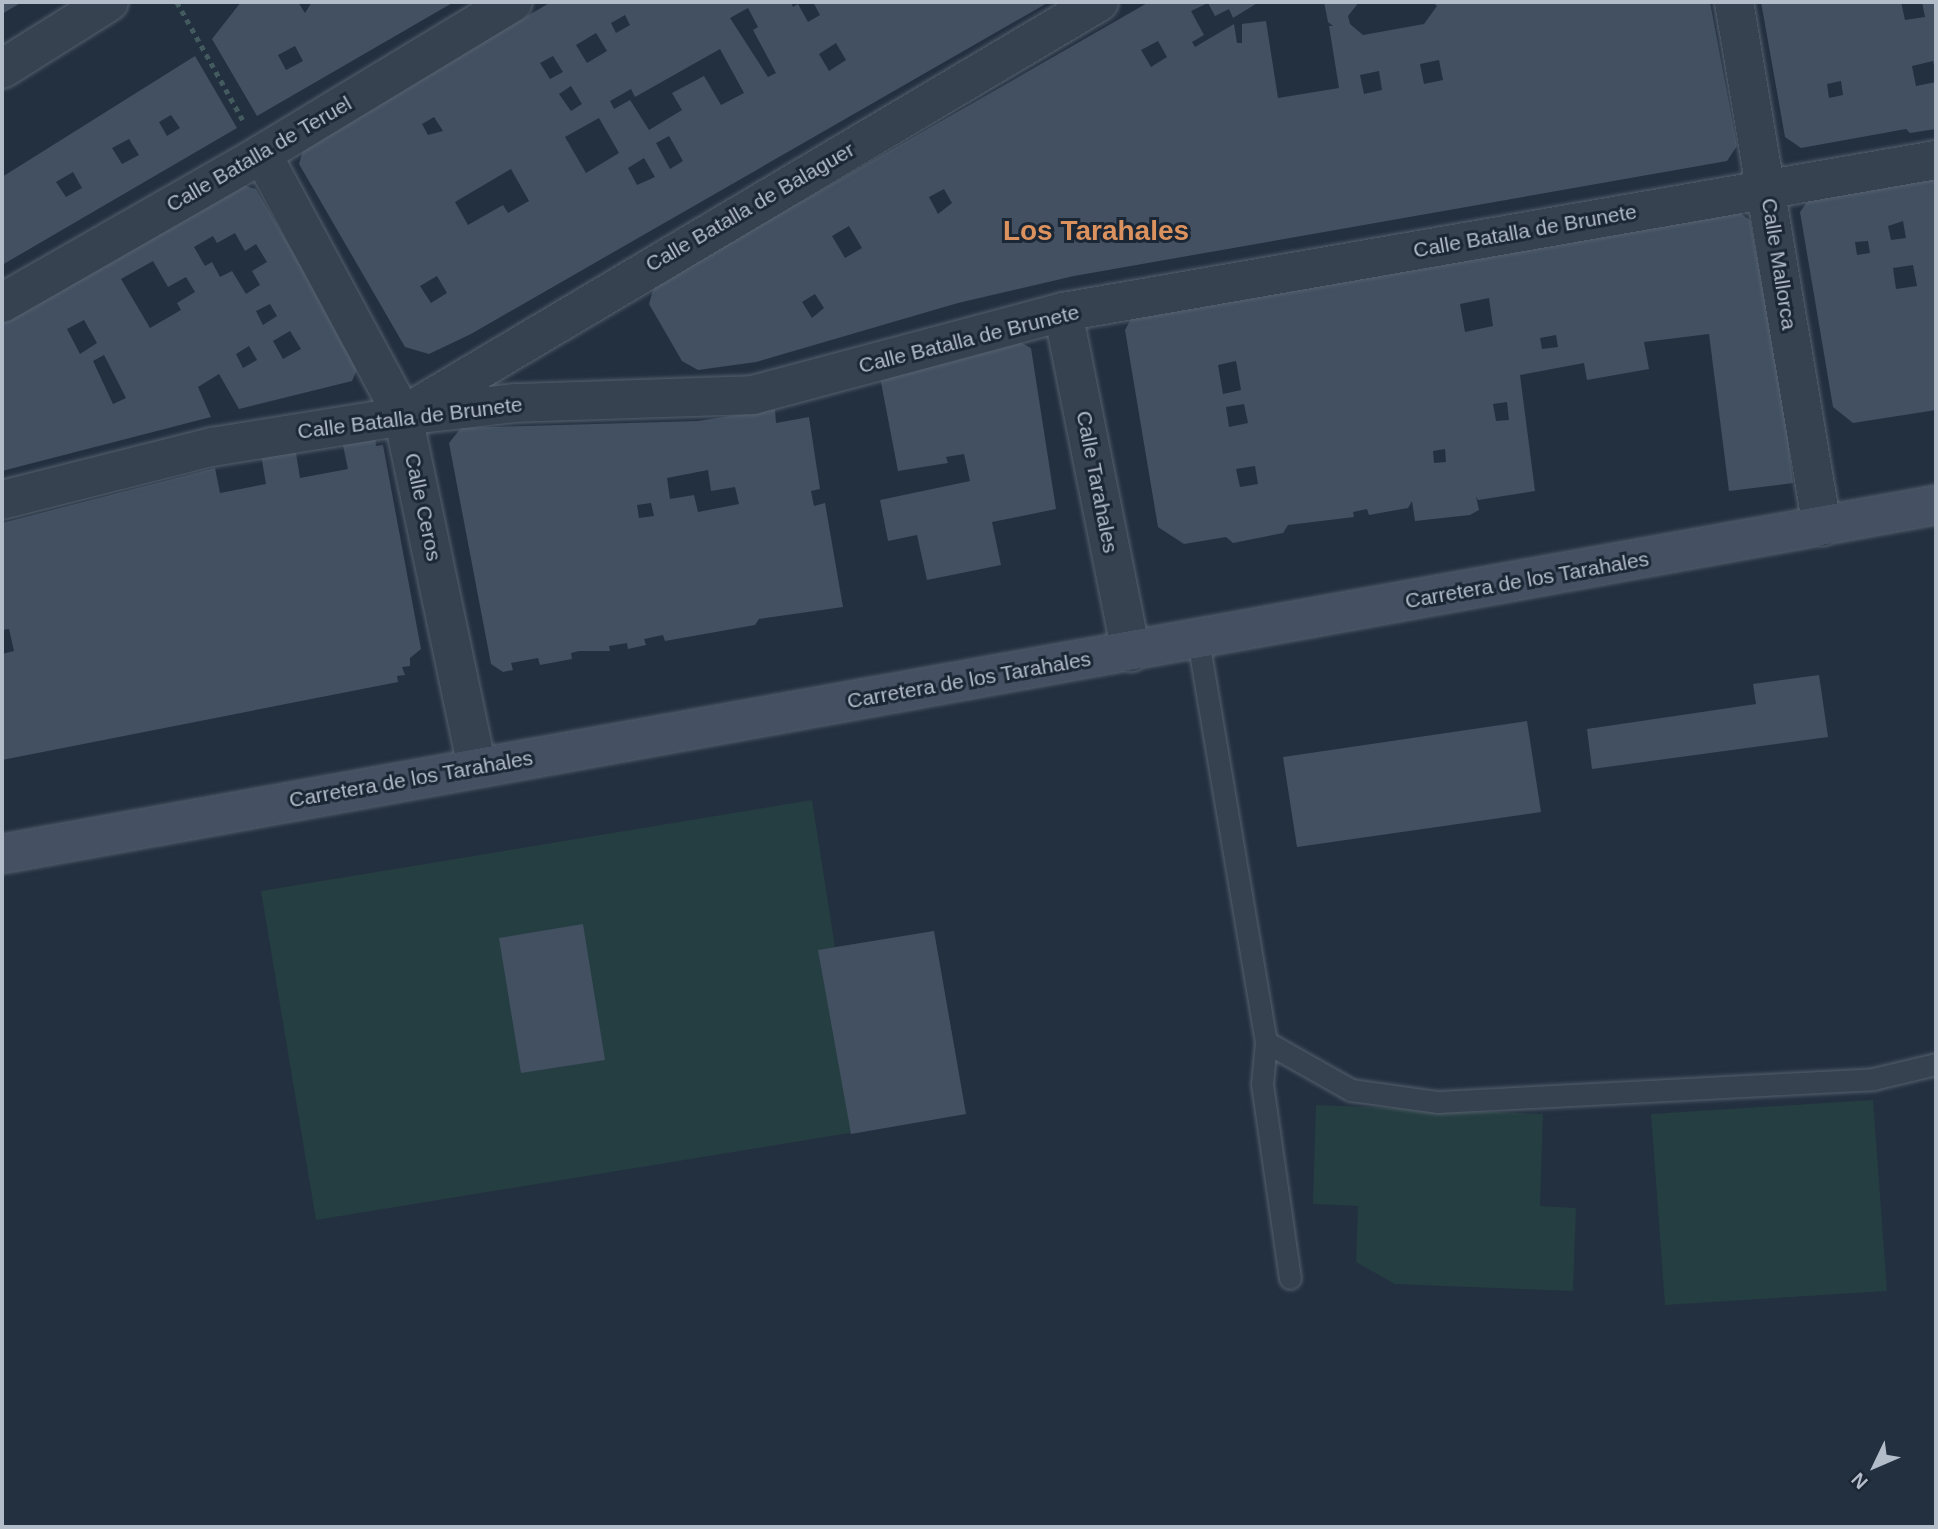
<!DOCTYPE html>
<html>
<head>
<meta charset="utf-8">
<style>
	body { margin:0 }
	#map { position:relative; width:1938px; height:1529px; overflow:hidden; background:#233040; font-family:Arial,sans-serif }
	div>[style] { position:absolute }
	[style*='--x'] { left:calc(var(--x)*1px); top:calc(var(--y)*1px); width:calc(var(--w)*1px); rotate:calc(var(--a)*1deg) }
	.green>* { inset:0; background:#253e41 }
	.building>* { inset:0; background:#425062 }
	.path>* { height:4.5px; margin-top:-2.25px; transform-origin:0; background:repeating-linear-gradient(90deg,#435b5e 0 5px,transparent 0 10px) }
	.roads { filter:drop-shadow(0 0 2px #55606d) drop-shadow(0 0 2px #55606d) }
	.lane>* { height:21px; margin:-10.5px; padding:0 10.5px; transform-origin:10.5px; border-radius:10.5px; background:#374250 }
	.street>* { height:38px; margin:-19px; padding:0 19px; transform-origin:19px; border-radius:19px; background:#374250 }
	.secondary>* { height:38px; margin:-19px; padding:0 19px; transform-origin:19px; border-radius:19px; background:#455163 }
	span { translate:-50% -50%; white-space:nowrap; text-align:center; line-height:1.15; -webkit-text-stroke:6px #1c2735; paint-order:stroke }
	.street-label { font-size:21px; color:#b3bdca }
	.district-label { font-size:28px; color:#db925e; font-weight:700 }
	.frame { position:absolute; inset:0; border:4px solid #b3bdca; pointer-events:none }
	.north { position:absolute; left:1840px; top:1431px; width:70px; height:70px; -webkit-text-stroke:5px #1c2735; paint-order:stroke; rotate:226deg; font-size:19px; font-weight:700; line-height:28px; text-align:center; color:#b3bdca }
	.north::after { content:''; display:block; margin:auto; width:24px; height:32px; background:#b3bdca; clip-path:polygon(50% 0,100% 100%,50% 72%,0 100%) }
</style>
</head>
<body>
<div id="map">
	<div class="green">
		<i style="clip-path:polygon(812px 800px,835px 947px,934px 931px,966px 1114px,316px 1220px,261px 891px)"></i>
		<i style="clip-path:polygon(1873px 1100px,1887px 1291px,1665px 1305px,1651px 1114px)"></i>
		<i style="clip-path:polygon(1316px 1105px,1543px 1114px,1540px 1206px,1576px 1208px,1573px 1291px,1395px 1284px,1356px 1262px,1358px 1206px,1313px 1204px)"></i>
	</div>
	<div class="building">
		<i style="clip-path:polygon(2px 2px,22px 2px,2px 14px)"></i>
		<i style="clip-path:polygon(evenodd,241px 2px,298px 2px,305px 13px,312px 2px,454px 2px,257px 116px,212px 39px,241px 2px,295px 46px,303px 61px,286px 70px,278px 55px,295px 46px)"></i>
		<i style="clip-path:polygon(evenodd,551px 2px,791px 2px,793px 7px,798px 4px,808px 22px,820px 15px,813px 2px,1049px 2px,471px 334px,429px 354px,405px 347px,299px 164px,304px 147px,551px 2px,748px 8px,758px 27px,753px 30px,776px 73px,768px 77px,730px 18px,748px 8px,551px 2px,625px 15px,630px 25px,616px 33px,611px 23px,625px 15px,551px 2px,596px 33px,607px 51px,587px 63px,576px 45px,596px 33px,551px 2px,836px 43px,846px 60px,829px 71px,819px 54px,836px 43px,551px 2px,720px 49px,744px 93px,721px 105px,704px 76px,672px 93px,682px 110px,649px 130px,630px 100px,614px 109px,610px 101px,631px 89px,635px 97px,720px 49px,551px 2px,553px 56px,563px 72px,550px 79px,540px 63px,553px 56px,551px 2px,571px 86px,582px 104px,571px 111px,559px 94px,571px 86px,551px 2px,434px 117px,443px 131px,428px 135px,422px 124px,434px 117px,551px 2px,599px 118px,619px 153px,586px 173px,565px 137px,599px 118px,551px 2px,669px 136px,683px 161px,670px 169px,656px 143px,669px 136px,551px 2px,644px 158px,655px 177px,637px 185px,628px 168px,644px 158px,551px 2px,511px 169px,529px 201px,508px 213px,503px 205px,468px 225px,455px 202px,511px 169px,551px 2px,437px 276px,447px 293px,431px 303px,420px 286px,437px 276px)"></i>
		<i style="clip-path:polygon(evenodd,1149px 2px,1259px 2px,1233px 18px,1229px 9px,1215px 16px,1208px 3px,1191px 11px,1204px 35px,1192px 42px,1195px 47px,1234px 24px,1237px 43px,1242px 43px,1242px 24px,1266px 21px,1278px 98px,1339px 88px,1329px 26px,1333px 26px,1328px 22px,1324px 2px,1359px 2px,1348px 16px,1350px 24px,1363px 35px,1424px 24px,1437px 6px,1432px 2px,1710px 2px,1737px 146px,1727px 161px,1074px 276px,958px 303px,756px 362px,698px 370px,682px 361px,649px 304px,654px 286px,1149px 2px,1158px 41px,1167px 57px,1151px 67px,1141px 50px,1158px 41px,1149px 2px,1439px 60px,1443px 80px,1424px 84px,1420px 64px,1439px 60px,1149px 2px,1379px 71px,1382px 90px,1364px 94px,1360px 75px,1379px 71px,1149px 2px,944px 189px,952px 203px,938px 214px,929px 197px,944px 189px,1149px 2px,849px 226px,862px 248px,845px 258px,832px 236px,849px 226px,1149px 2px,815px 294px,824px 308px,812px 318px,802px 302px,815px 294px)"></i>
		<i style="clip-path:polygon(evenodd,1761px 2px,1901px 2px,1905px 20px,1925px 17px,1922px 2px,1936px 2px,1936px 74px,1933px 61px,1912px 66px,1916px 86px,1936px 82px,1936px 129px,1910px 133px,1906px 129px,1801px 148px,1785px 137px,1761px 2px,1841px 81px,1843px 95px,1829px 98px,1827px 84px,1841px 81px)"></i>
		<i style="clip-path:polygon(evenodd,195px 56px,237px 128px,2px 265px,2px 177px,195px 56px,171px 115px,180px 128px,167px 136px,159px 122px,171px 115px,195px 56px,129px 139px,139px 155px,122px 164px,112px 148px,129px 139px,195px 56px,73px 172px,82px 188px,66px 197px,56px 182px,73px 172px)"></i>
		<i style="clip-path:polygon(evenodd,1936px 174px,1936px 410px,1853px 423px,1833px 407px,1800px 212px,1811px 196px,1936px 174px,1903px 221px,1906px 238px,1891px 240px,1888px 226px,1903px 221px,1936px 174px,1868px 241px,1870px 253px,1857px 255px,1855px 242px,1868px 241px,1936px 174px,1913px 265px,1917px 286px,1896px 289px,1893px 268px,1913px 265px)"></i>
		<i style="clip-path:polygon(evenodd,239px 184px,256px 189px,359px 365px,352px 381px,239px 409px,219px 374px,198px 387px,211px 417px,2px 471px,2px 322px,239px 184px,235px 233px,245px 251px,256px 244px,267px 262px,252px 271px,260px 285px,246px 294px,232px 271px,220px 277px,212px 262px,205px 266px,194px 247px,213px 236px,217px 243px,235px 233px,239px 184px,153px 261px,168px 287px,186px 277px,195px 292px,177px 303px,181px 310px,150px 328px,121px 279px,153px 261px,239px 184px,270px 304px,277px 316px,263px 325px,256px 311px,270px 304px,239px 184px,84px 320px,97px 343px,80px 354px,67px 329px,84px 320px,239px 184px,290px 331px,301px 349px,283px 359px,273px 341px,290px 331px,239px 184px,249px 346px,257px 360px,243px 368px,236px 354px,249px 346px,239px 184px,104px 355px,126px 398px,113px 404px,93px 361px,104px 355px)"></i>
		<i style="clip-path:polygon(evenodd,1735px 210px,1750px 220px,1783px 397px,1793px 483px,1729px 491px,1709px 334px,1644px 342px,1649px 369px,1587px 380px,1584px 363px,1520px 375px,1535px 491px,1478px 500px,1476px 496px,1479px 510px,1470px 515px,1415px 521px,1412px 501px,1408px 508px,1369px 515px,1367px 509px,1353px 512px,1354px 517px,1288px 525px,1283px 533px,1233px 543px,1226px 537px,1184px 544px,1158px 527px,1125px 330px,1133px 315px,1735px 210px,1489px 298px,1493px 326px,1465px 332px,1460px 304px,1489px 298px,1735px 210px,1556px 335px,1558px 347px,1542px 349px,1540px 338px,1556px 335px,1735px 210px,1236px 361px,1241px 390px,1223px 394px,1218px 365px,1236px 361px,1735px 210px,1507px 402px,1509px 420px,1496px 421px,1493px 404px,1507px 402px,1735px 210px,1244px 404px,1248px 423px,1229px 427px,1226px 407px,1244px 404px,1735px 210px,1445px 449px,1446px 462px,1434px 463px,1433px 451px,1445px 449px,1735px 210px,1255px 466px,1258px 484px,1240px 487px,1236px 469px,1255px 466px)"></i>
		<i style="clip-path:polygon(1014px 339px,1031px 348px,1056px 509px,992px 522px,1001px 565px,927px 580px,917px 535px,888px 541px,880px 500px,970px 481px,964px 454px,946px 457px,948px 463px,898px 471px,880px 377px)"></i>
		<i style="clip-path:polygon(evenodd,775px 409px,776px 423px,809px 417px,820px 489px,811px 491px,814px 506px,825px 503px,843px 607px,759px 619px,755px 625px,665px 641px,663px 635px,644px 639px,646px 645px,628px 649px,627px 643px,609px 646px,610px 651px,579px 651px,571px 653px,572px 659px,540px 665px,538px 658px,511px 663px,513px 670px,503px 672px,491px 664px,449px 443px,461px 428px,698px 421px,775px 409px,708px 470px,711px 491px,735px 487px,739px 504px,698px 512px,694px 495px,670px 499px,667px 478px,708px 470px,775px 409px,651px 503px,654px 516px,639px 518px,637px 505px,651px 503px)"></i>
		<i style="clip-path:polygon(341px 436px,375px 436px,376px 446px,383px 445px,421px 649px,410px 658px,410px 666px,402px 667px,405px 675px,397px 676px,398px 682px,2px 760px,2px 654px,14px 651px,9px 629px,2px 630px,2px 523px,215px 468px,220px 493px,266px 484px,261px 455px,295px 447px,300px 478px,348px 469px)"></i>
		<i style="clip-path:polygon(1819px 675px,1828px 737px,1592px 769px,1587px 729px,1756px 704px,1753px 684px)"></i>
		<i style="clip-path:polygon(1527px 721px,1541px 812px,1297px 847px,1283px 757px)"></i>
		<i style="clip-path:polygon(583px 924px,605px 1060px,521px 1073px,499px 938px)"></i>
		<i style="clip-path:polygon(934px 931px,966px 1114px,851px 1134px,818px 950px)"></i>
	</div>
	<div class="path">
		<i style="--x:177;--y:2;--w:135;--a:60.8"></i>
	</div>
	<div class="roads">
		<div class="lane">
			<i style="--x:1198;--y:640;--w:408;--a:80.4"></i>
			<i style="--x:1266;--y:1042;--w:98;--a:29.5"></i>
			<i style="--x:1351;--y:1090;--w:88;--a:7.9"></i>
			<i style="--x:1438;--y:1102;--w:436;--a:-3"></i>
			<i style="--x:1873;--y:1079;--w:65;--a:-13.4"></i>
			<i style="--x:1266;--y:1042;--w:42;--a:95.4"></i>
			<i style="--x:1262;--y:1084;--w:196;--a:81.8"></i>
		</div>
		<div class="street">
			<i style="--x:1734;--y:2;--w:532;--a:80.48"></i>
			<i style="--x:2;--y:69;--w:126;--a:-32.1"></i>
			<i style="--x:262;--y:154;--w:298;--a:61.7"></i>
			<i style="--x:403;--y:416;--w:358;--a:78.1"></i>
			<i style="--x:2;--y:303;--w:300;--a:-29.8"></i>
			<i style="--x:262;--y:154;--w:293;--a:-31.2"></i>
			<i style="--x:1063;--y:312;--w:347;--a:78.7"></i>
			<i style="--x:412;--y:410;--w:799;--a:-30.71"></i>
			<i style="--x:2;--y:500;--w:217;--a:-14.2"></i>
			<i style="--x:212;--y:447;--w:193;--a:-9.2"></i>
			<i style="--x:403;--y:416;--w:114;--a:-6.6"></i>
			<i style="--x:516;--y:403;--w:237;--a:-1.9"></i>
			<i style="--x:753;--y:395;--w:321;--a:-15"></i>
			<i style="--x:1063;--y:312;--w:886;--a:-9.88"></i>
		</div>
		<div class="secondary">
			<i style="--x:2;--y:854;--w:1965;--a:-10.23"></i>
		</div>
	</div>
	<div class="street-label">
		<span style="left:259px;top:154px;rotate:-30deg">Calle Batalla de Teruel</span>
		<span style="left:750px;top:207px;rotate:-30deg">Calle Batalla de Balaguer</span>
		<span style="left:1525px;top:231px;rotate:-10deg">Calle Batalla de Brunete</span>
		<span style="left:1779px;top:264px;rotate:81deg">Calle Mallorca</span>
		<span style="left:969px;top:339px;rotate:-14deg">Calle Batalla de Brunete</span>
		<span style="left:410px;top:418px;rotate:-7deg">Calle Batalla de Brunete</span>
		<span style="left:1097px;top:482px;rotate:79deg">Calle Tarahales</span>
		<span style="left:423px;top:507px;rotate:78deg">Calle Ceros</span>
		<span style="left:1527px;top:580px;rotate:-10deg">Carretera de los Tarahales</span>
		<span style="left:969px;top:680px;rotate:-10deg">Carretera de los Tarahales</span>
		<span style="left:411px;top:779px;rotate:-10deg">Carretera de los Tarahales</span>
	</div>
	<div class="district-label">
		<span style="left:1096px;top:231px">Los Tarahales</span>
	</div>
	<div class="frame"></div>
	<div class="north">N</div>
</div>
</body>
</html>
